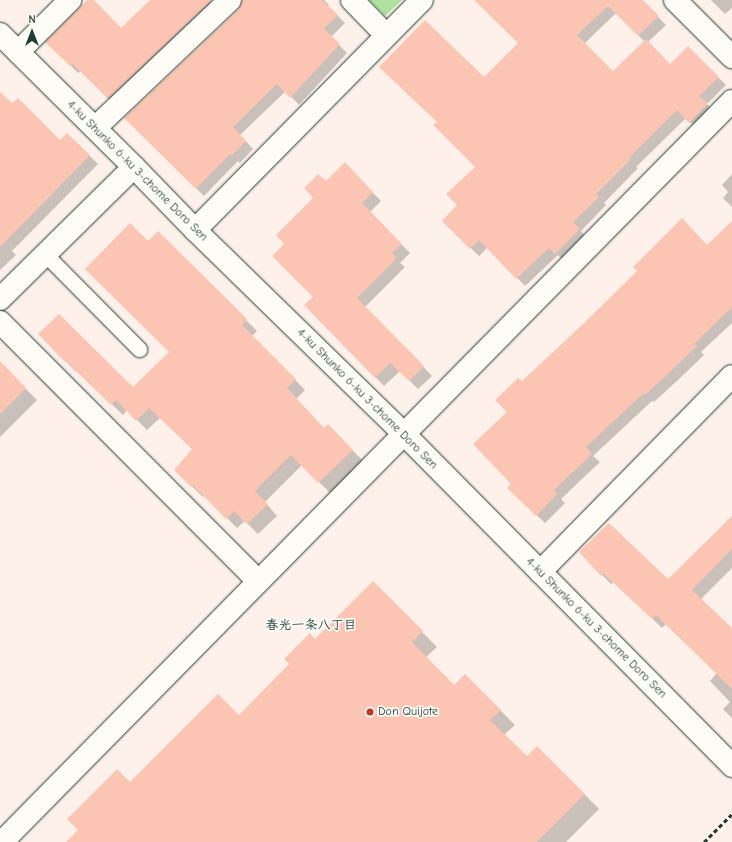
<!DOCTYPE html>
<html>
<head>
<meta charset="utf-8">
<style>
	body { margin:0 }
	#map { position:relative; width:732px; height:842px; overflow:hidden; background:#fdf1e9; font-family:"Comic Neue","Klee One",sans-serif }
	div>[style] { position:absolute }
	[style*='--x'] { left:calc(var(--x)*1px); top:calc(var(--y)*1px); width:calc(var(--w)*1px); rotate:calc(var(--a)*1deg) }
	.green>* { inset:0; background:#afe1a1 }
	.shadow>* { inset:0; background:#0003 }
	.building>* { inset:0; background:#fcc4b2 }
	.path>* { height:2.5px; margin-top:-1.25px; transform-origin:0; background:repeating-linear-gradient(90deg,#1f3d34 0 4px,transparent 0 7px) }
	.roads { filter:drop-shadow(0 0 1px #1f3d34) drop-shadow(0 0 1px #1f3d34) }
	.lane>* { height:15px; margin:-7.5px; padding:0 7.5px; transform-origin:7.5px; border-radius:7.5px; background:#fdfcf7 }
	.street>* { height:22px; margin:-11px; padding:0 11px; transform-origin:11px; border-radius:11px; background:#fdfcf7 }
	.dots>* { width:11px; height:11px; translate:-50% -50%; box-sizing:border-box; border:2px solid #fdfcf7; border-radius:50% }
	span { translate:-50% -50%; white-space:nowrap; text-align:center; line-height:1.15; -webkit-text-stroke:3.5px #fdfcf7; paint-order:stroke }
	.street-label { font-size:12px; color:#1f3d34 }
	.poi-label { font-size:12px; color:#1f3d34 }
	.left { translate:0 -50%; text-align:left }
	.neighbourhood-label { font-size:13px; color:#1f3d34; font-weight:700 }
	.north { position:absolute; left:12px; top:12px; width:40px; height:40px; -webkit-text-stroke:3px #fdfcf7; paint-order:stroke; rotate:0deg; font-size:11px; font-weight:700; line-height:16px; text-align:center; color:#1f3d34 }
	.north::after { content:''; display:block; margin:auto; width:14px; height:18px; background:#1f3d34; clip-path:polygon(50% 0,100% 100%,50% 72%,0 100%) }
</style>
</head>
<body>
<div id="map">
	<div class="green">
		<i style="clip-path:polygon(369px 0,402px 0,385px 16px)"></i>
	</div>
	<div class="shadow">
		<i style="clip-path:polygon(88px 0,93px 0,121px 29px,151px 0,208px 0,217px 10px,116px 106px,81px 71px,78px 73px,47px 42px)"></i>
		<i style="clip-path:polygon(256px 0,324px 0,329px 5px,328px 6px,345px 23px,331px 37px,347px 53px,299px 105px,286px 91px,240px 135px,253px 149px,240px 163px,238px 161px,204px 196px,125px 118px)"></i>
		<i style="clip-path:polygon(evenodd,484px 0,641px 0,666px 25px,648px 42px,670px 65px,688px 47px,726px 85px,707px 104px,715px 112px,698px 130px,686px 118px,636px 167px,638px 168px,604px 203px,606px 205px,581px 231px,587px 238px,564px 261px,558px 255px,525px 286px,488px 247px,479px 256px,443px 221px,458px 205px,476px 167px,484px 78px,519px 43px,484px 0,616px 13px,645px 42px,613px 72px,584px 44px,616px 13px)"></i>
		<i style="clip-path:polygon(711px 0,732px 0,732px 8px,725px 14px)"></i>
		<i style="clip-path:polygon(0 93px,12px 105px,60px 141px,67px 134px,98px 164px,12px 251px,16px 255px,0 270px)"></i>
		<i style="clip-path:polygon(345px 164px,381px 201px,370px 212px,410px 253px,400px 263px,405px 267px,365px 307px,432px 376px,418px 389px,400px 371px,384px 386px,306px 305px,314px 297px,286px 244px,326px 182px)"></i>
		<i style="clip-path:polygon(732px 174px,732px 207px,723px 198px,728px 192px,722px 185px)"></i>
		<i style="clip-path:polygon(732px 222px,732px 323px,701px 352px,704px 355px,679px 379px,654px 402px,652px 401px,593px 456px,600px 462px,561px 499px,565px 503px,545px 523px,517px 496px,513px 484px,508px 412px,522px 382px,707px 246px)"></i>
		<i style="clip-path:polygon(158px 233px,257px 331px,252px 336px,305px 390px,296px 399px,324px 429px,328px 425px,363px 461px,330px 493px,302px 465px,265px 502px,277px 516px,258px 534px,245px 521px,237px 528px,204px 495px,203px 497px,175px 470px,193px 449px,161px 417px,147px 430px,127px 410px,123px 415px,77px 371px,76px 372px,40px 334px,133px 389px,170px 352px,148px 242px)"></i>
		<i style="clip-path:polygon(2px 365px,37px 400px,0 437px,0 367px)"></i>
		<i style="clip-path:polygon(732px 521px,732px 568px,701px 599px,732px 629px,732px 718px,723px 709px,730px 702px,710px 681px,717px 673px,666px 624px,662px 628px,614px 582px,611px 584px,580px 552px,668px 581px)"></i>
		<i style="clip-path:polygon(373px 583px,437px 647px,426px 657px,454px 686px,465px 675px,515px 725px,504px 735px,527px 758px,537px 747px,599px 809px,566px 842px,67px 842px,130px 783px,239px 716px)"></i>
	</div>
	<div class="building">
		<i style="clip-path:polygon(87px 0,94px 0,121px 28px,150px 0,212px 0,108px 99px,73px 64px,70px 66px,45px 42px)"></i>
		<i style="clip-path:polygon(242px 0,322px 0,338px 15px,324px 29px,340px 44px,290px 98px,277px 84px,233px 127px,246px 141px,231px 156px,230px 154px,196px 189px,124px 118px,239px 9px)"></i>
		<i style="clip-path:polygon(474px 0,643px 0,659px 16px,638px 36px,608px 6px,577px 35px,613px 71px,646px 39px,670px 64px,688px 46px,719px 77px,699px 96px,708px 103px,689px 123px,677px 110px,629px 158px,631px 159px,596px 194px,599px 197px,573px 222px,580px 229px,555px 254px,549px 248px,516px 279px,479px 240px,470px 249px,442px 221px,457px 205px,446px 194px,475px 167px,433px 125px,437px 122px,379px 67px,425px 20px,484px 77px,518px 43px)"></i>
		<i style="clip-path:polygon(0 92px,12px 103px,18px 98px,60px 140px,67px 133px,90px 155px,0 247px)"></i>
		<i style="clip-path:polygon(345px 162px,373px 192px,362px 203px,402px 244px,392px 253px,397px 258px,357px 298px,424px 366px,409px 381px,390px 363px,375px 378px,304px 305px,313px 297px,272px 256px,284px 244px,276px 235px,313px 198px,304px 188px,318px 174px,326px 181px)"></i>
		<i style="clip-path:polygon(682px 218px,707px 245px,732px 221px,732px 307px,694px 344px,697px 346px,671px 371px,645px 395px,644px 393px,586px 447px,592px 454px,554px 490px,557px 494px,536px 516px,507px 488px,511px 484px,473px 444px,507px 412px,495px 400px,518px 378px,522px 381px,581px 326px,637px 271px,633px 267px)"></i>
		<i style="clip-path:polygon(130px 223px,148px 241px,158px 231px,247px 319px,242px 325px,296px 379px,287px 388px,324px 428px,328px 424px,353px 450px,318px 483px,291px 455px,255px 491px,268px 504px,247px 524px,234px 511px,226px 519px,193px 485px,191px 487px,174px 470px,192px 449px,149px 408px,136px 421px,116px 400px,111px 405px,66px 361px,65px 362px,38px 334px,59px 314px,133px 387px,169px 352px,85px 269px)"></i>
		<i style="clip-path:polygon(0 361px,26px 388px,0 414px)"></i>
		<i style="clip-path:polygon(732px 516px,732px 549px,692px 590px,732px 628px,732px 689px,656px 615px,652px 619px,603px 573px,601px 576px,579px 552px,609px 523px,668px 579px)"></i>
		<i style="clip-path:polygon(373px 581px,423px 631px,412px 642px,454px 685px,465px 674px,501px 710px,490px 720px,527px 756px,537px 746px,585px 794px,537px 842px,66px 842px,78px 830px,67px 819px,117px 769px,130px 782px,218px 694px,239px 715px,289px 664px,284px 659px,310px 633px,315px 639px)"></i>
	</div>
	<div class="path">
		<i style="--x:704;--y:842;--w:40;--a:-45"></i>
	</div>
	<div class="roads">
		<div class="lane">
			<i style="--x:45;--y:254;--w:134;--a:45.3"></i>
		</div>
		<div class="street">
			<i style="--x:352;--y:0;--w:49;--a:45.8"></i>
			<i style="--x:675;--y:0;--w:81;--a:45"></i>
			<i style="--x:0;--y:34;--w:189;--a:44.8"></i>
			<i style="--x:134;--y:167;--w:88;--a:45.9"></i>
			<i style="--x:195;--y:230;--w:292;--a:44.3"></i>
			<i style="--x:404;--y:434;--w:467;--a:45.3"></i>
			<i style="--x:18;--y:52;--w:74;--a:-45"></i>
			<i style="--x:95;--y:128;--w:186;--a:-43.5"></i>
			<i style="--x:195;--y:230;--w:323;--a:-45.4"></i>
			<i style="--x:0;--y:299;--w:188;--a:-44.6"></i>
			<i style="--x:0;--y:322;--w:366;--a:45.1"></i>
			<i style="--x:540;--y:572;--w:274;--a:-45.6"></i>
			<i style="--x:2;--y:842;--w:1040;--a:-45.43"></i>
		</div>
	</div>
	<div class="dots">
		<i style="left:370px;top:712px;background:#c8321e"></i>
	</div>
	<div class="street-label">
		<span style="left:137px;top:171px;rotate:45deg">4-ku Shunko 6-ku 3-chome Doro Sen</span>
		<span style="left:367px;top:399px;rotate:45deg">4-ku Shunko 6-ku 3-chome Doro Sen</span>
		<span style="left:596px;top:628px;rotate:45deg">4-ku Shunko 6-ku 3-chome Doro Sen</span>
	</div>
	<div class="poi-label">
		<span class="left" style="left:378px;top:712px">Don Quijote</span>
	</div>
	<div class="neighbourhood-label">
		<span style="left:311px;top:625px">春光一条八丁目</span>
	</div>
	<div class="north">N</div>
</div>
</body>
</html>
